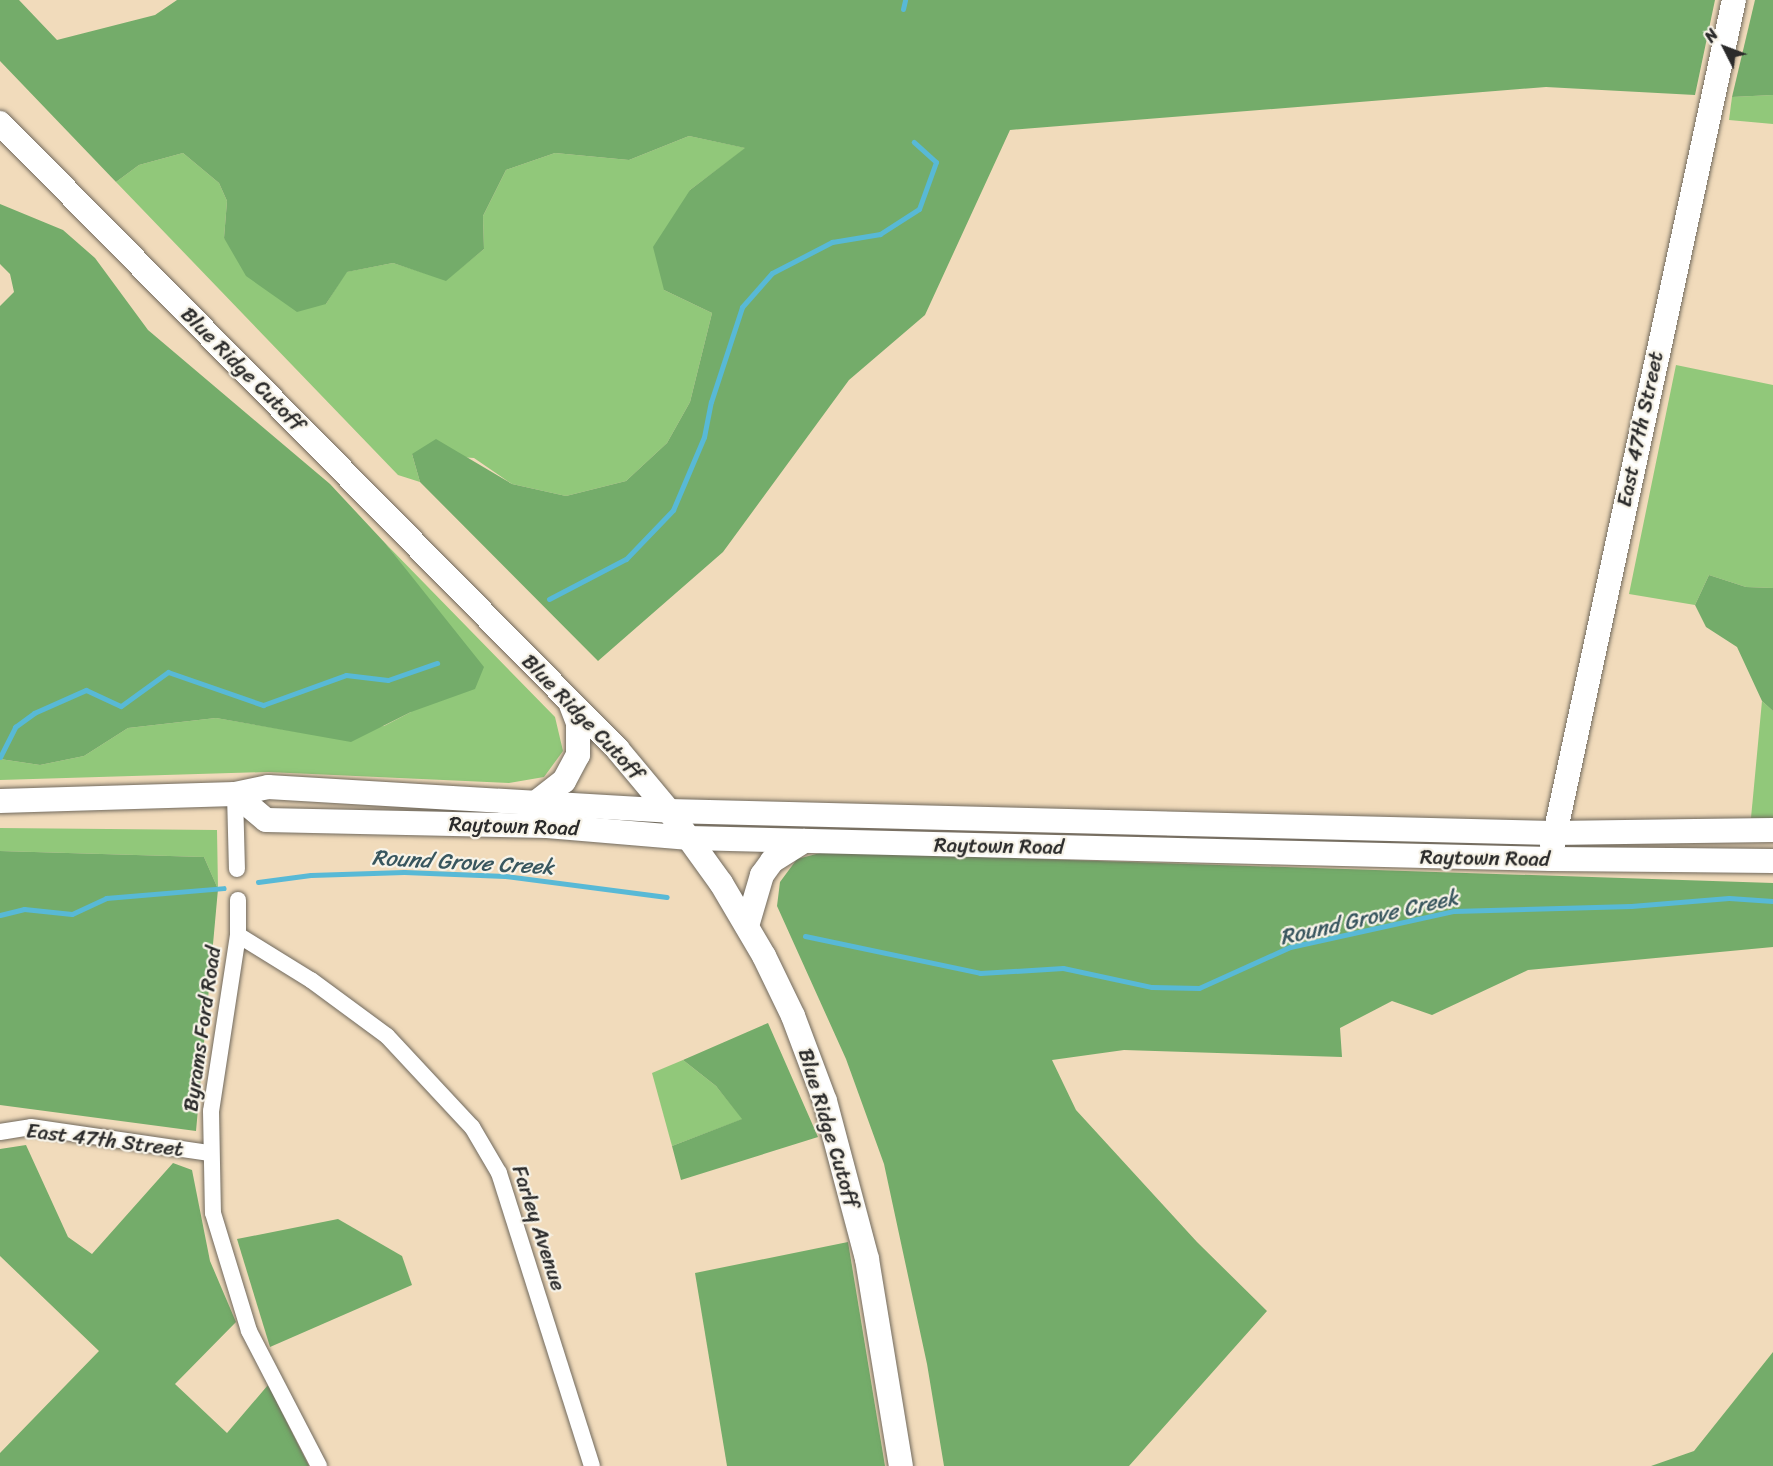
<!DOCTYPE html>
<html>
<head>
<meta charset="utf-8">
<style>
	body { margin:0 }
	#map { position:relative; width:1773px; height:1466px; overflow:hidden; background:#f1dbbb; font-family:Sriracha,sans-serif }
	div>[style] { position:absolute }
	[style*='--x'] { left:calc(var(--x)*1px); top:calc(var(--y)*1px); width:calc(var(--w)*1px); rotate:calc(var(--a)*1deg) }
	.green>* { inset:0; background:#91c87a }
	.forest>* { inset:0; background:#74ac6a }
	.stream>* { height:5px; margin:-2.5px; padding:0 2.5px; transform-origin:2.5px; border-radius:2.5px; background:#58b9d6 }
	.roads { filter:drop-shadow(0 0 2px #70695d) drop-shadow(0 0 2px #70695d) }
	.minor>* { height:16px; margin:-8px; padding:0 8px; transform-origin:8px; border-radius:8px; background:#fff }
	.secondary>* { height:24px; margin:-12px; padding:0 12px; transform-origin:12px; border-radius:12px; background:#fff }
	span { translate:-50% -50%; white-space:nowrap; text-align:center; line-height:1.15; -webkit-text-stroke:4.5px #f7f3e8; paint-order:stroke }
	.street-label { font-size:21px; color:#2b2b2b }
	.water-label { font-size:22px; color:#38565e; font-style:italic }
	.north { position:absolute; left:1695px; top:18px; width:60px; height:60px; -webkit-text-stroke:4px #f7f3e8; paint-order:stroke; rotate:312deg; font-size:16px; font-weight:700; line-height:24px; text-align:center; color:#2b2b2b }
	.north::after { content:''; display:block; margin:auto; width:21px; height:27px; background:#2b2b2b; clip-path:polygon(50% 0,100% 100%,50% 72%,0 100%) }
</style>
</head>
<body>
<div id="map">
	<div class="green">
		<i style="clip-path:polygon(1773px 95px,1773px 124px,1729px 120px,1732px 97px)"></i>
		<i style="clip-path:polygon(689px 136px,746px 148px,690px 190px,664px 290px,712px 313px,690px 402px,667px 443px,626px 481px,566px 496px,512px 484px,474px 458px,412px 454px,420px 482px,398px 475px,116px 182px,139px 165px,183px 153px,219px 183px,227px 201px,224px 238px,326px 304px,346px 272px,393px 263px,446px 280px,484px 249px,483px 216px,506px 170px,555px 153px,629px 160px)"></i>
		<i style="clip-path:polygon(1676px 365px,1773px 385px,1773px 588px,1746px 587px,1709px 575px,1695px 605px,1629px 594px)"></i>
		<i style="clip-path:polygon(385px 543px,555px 717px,563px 751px,544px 777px,509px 783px,268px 772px,0 780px,0 759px,40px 765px,84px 756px,128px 728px,216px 718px,305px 733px,384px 726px,411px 712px,425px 596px)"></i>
		<i style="clip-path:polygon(1762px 701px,1773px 711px,1773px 818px,1751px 818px)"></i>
		<i style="clip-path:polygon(0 828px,217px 830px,218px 889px,204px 857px,0 851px)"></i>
		<i style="clip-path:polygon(683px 1060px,716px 1086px,743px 1119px,672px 1146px,652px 1073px)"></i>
	</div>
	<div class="forest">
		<i style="clip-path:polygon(0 0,19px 0,57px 40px,155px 15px,177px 0,1715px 0,1695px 95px,1546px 87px,1010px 130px,925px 315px,849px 380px,723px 552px,598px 661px,420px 482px,412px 454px,436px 439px,512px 484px,566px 496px,626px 481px,667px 443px,690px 402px,712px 313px,664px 290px,653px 247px,690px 190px,745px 148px,689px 136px,629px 160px,555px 153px,506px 170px,483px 216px,484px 249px,446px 281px,393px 263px,347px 272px,326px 304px,297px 312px,246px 276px,224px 238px,227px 201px,219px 183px,183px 153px,139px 165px,116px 182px,0 61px)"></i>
		<i style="clip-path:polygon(1755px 0,1773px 0,1773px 95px,1732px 97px)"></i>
		<i style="clip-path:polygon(0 204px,63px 230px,95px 258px,148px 330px,330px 484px,385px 543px,484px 667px,475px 689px,411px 712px,351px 742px,216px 718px,128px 728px,84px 756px,40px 765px,0 759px,0 306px,14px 292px,10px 274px,0 264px)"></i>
		<i style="clip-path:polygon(1709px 575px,1746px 587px,1773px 588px,1773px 711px,1762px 701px,1737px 647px,1706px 627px,1695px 605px)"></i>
		<i style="clip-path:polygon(0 851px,204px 857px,218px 889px,196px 1131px,0 1105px)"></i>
		<i style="clip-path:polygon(824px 852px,1773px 883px,1773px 947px,1528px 970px,1432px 1015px,1392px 1001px,1340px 1028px,1342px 1057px,1124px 1050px,1052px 1060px,1076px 1110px,1197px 1242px,1267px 1311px,1129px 1466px,944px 1466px,927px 1364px,884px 1164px,846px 1059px,777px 906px,780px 882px,797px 859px)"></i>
		<i style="clip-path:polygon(768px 1023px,818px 1137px,681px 1180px,672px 1146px,742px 1119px,716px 1086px,683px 1060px)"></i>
		<i style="clip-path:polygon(26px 1145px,68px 1237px,92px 1254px,173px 1163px,192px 1170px,210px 1261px,236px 1322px,175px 1384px,227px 1433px,268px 1385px,309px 1466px,0 1466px,0 1453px,99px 1351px,0 1256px,0 1149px)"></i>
		<i style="clip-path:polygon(338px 1219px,402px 1256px,412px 1285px,270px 1347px,237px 1239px)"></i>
		<i style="clip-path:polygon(848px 1242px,885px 1466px,727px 1466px,695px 1273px)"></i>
		<i style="clip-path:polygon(1773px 1352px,1773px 1466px,1651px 1466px,1694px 1451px)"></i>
	</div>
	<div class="stream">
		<i style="--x:903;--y:9;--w:9;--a:-77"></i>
		<i style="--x:549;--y:599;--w:87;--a:-27.5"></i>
		<i style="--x:626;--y:559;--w:68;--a:-46.2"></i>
		<i style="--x:673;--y:510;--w:79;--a:-67"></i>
		<i style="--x:704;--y:437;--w:36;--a:-79"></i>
		<i style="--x:711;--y:402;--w:100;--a:-71.9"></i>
		<i style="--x:742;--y:307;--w:45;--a:-48.6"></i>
		<i style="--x:772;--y:273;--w:68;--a:-27.3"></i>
		<i style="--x:832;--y:242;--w:49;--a:-9.5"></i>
		<i style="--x:880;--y:234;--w:46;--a:-32.7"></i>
		<i style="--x:919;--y:209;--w:50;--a:-70.1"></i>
		<i style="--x:936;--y:162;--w:30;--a:-138"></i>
		<i style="--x:0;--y:757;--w:34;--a:-63"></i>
		<i style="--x:15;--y:727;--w:24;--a:-36"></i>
		<i style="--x:34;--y:713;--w:57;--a:-23.9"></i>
		<i style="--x:86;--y:690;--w:38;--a:25"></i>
		<i style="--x:121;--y:706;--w:58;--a:-35.9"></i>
		<i style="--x:168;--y:672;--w:101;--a:19.2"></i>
		<i style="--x:263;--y:705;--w:88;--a:-19.9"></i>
		<i style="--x:346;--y:675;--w:42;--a:6.8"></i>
		<i style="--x:388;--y:680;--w:52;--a:-19.1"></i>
		<i style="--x:258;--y:882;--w:53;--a:-7.5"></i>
		<i style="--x:311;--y:875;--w:93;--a:-1.8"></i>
		<i style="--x:404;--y:872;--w:101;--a:2.3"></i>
		<i style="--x:505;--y:876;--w:163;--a:7.4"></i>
		<i style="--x:0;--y:915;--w:25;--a:-14"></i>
		<i style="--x:24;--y:909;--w:48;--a:5.9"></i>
		<i style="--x:72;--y:914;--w:38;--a:-25"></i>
		<i style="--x:106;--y:898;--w:118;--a:-4.8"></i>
		<i style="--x:805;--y:936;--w:179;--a:11.9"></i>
		<i style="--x:980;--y:973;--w:83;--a:-3.4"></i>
		<i style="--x:1063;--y:968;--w:91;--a:12.1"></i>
		<i style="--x:1152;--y:987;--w:47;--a:1.2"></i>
		<i style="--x:1199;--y:988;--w:100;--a:-24.3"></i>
		<i style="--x:1290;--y:947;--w:168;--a:-12.4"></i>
		<i style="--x:1454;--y:911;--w:177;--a:-1.6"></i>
		<i style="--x:1631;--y:906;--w:98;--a:-4.7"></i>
		<i style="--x:1729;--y:898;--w:44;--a:3.9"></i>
	</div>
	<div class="roads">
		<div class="minor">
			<i style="--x:235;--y:794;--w:75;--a:88.5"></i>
			<i style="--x:238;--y:900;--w:35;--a:90"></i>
			<i style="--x:238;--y:935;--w:178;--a:98.7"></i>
			<i style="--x:211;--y:1111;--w:102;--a:88.9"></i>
			<i style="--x:213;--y:1213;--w:123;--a:73"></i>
			<i style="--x:249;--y:1331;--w:152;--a:62.6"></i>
			<i style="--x:238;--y:935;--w:86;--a:31.7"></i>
			<i style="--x:311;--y:980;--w:94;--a:36.4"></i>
			<i style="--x:387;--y:1036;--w:125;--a:47"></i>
			<i style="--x:472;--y:1127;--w:53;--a:59.6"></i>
			<i style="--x:499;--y:1173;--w:307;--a:72.4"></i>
			<i style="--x:0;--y:1132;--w:31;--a:-9"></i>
			<i style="--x:31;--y:1127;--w:181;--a:8.3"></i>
		</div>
		<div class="secondary">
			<i style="--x:0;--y:123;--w:880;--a:45.41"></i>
			<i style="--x:618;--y:750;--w:80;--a:50.1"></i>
			<i style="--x:669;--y:811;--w:89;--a:54.2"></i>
			<i style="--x:721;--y:883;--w:85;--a:59.5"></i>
			<i style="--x:764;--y:956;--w:67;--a:64.2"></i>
			<i style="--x:793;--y:1016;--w:91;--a:69.4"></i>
			<i style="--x:825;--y:1101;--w:163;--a:75.1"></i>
			<i style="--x:867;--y:1259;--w:210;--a:80.7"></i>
			<i style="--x:235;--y:794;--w:40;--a:40"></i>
			<i style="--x:266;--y:820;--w:281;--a:1.2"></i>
			<i style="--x:547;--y:826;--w:143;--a:4.8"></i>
			<i style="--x:689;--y:838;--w:862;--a:1.4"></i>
			<i style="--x:1551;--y:859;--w:222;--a:0.5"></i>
			<i style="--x:0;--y:801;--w:235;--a:-1.7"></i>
			<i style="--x:235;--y:794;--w:34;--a:-12"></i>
			<i style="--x:268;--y:787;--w:402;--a:3.4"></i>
			<i style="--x:669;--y:811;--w:884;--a:1.43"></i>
			<i style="--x:1553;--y:833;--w:220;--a:-0.8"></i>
			<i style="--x:538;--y:801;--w:33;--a:-38"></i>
			<i style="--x:564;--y:781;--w:30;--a:-62"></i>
			<i style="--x:578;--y:755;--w:32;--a:-90"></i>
			<i style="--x:578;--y:723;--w:19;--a:-111"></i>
			<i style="--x:1552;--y:848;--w:867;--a:-77.89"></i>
			<i style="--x:747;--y:926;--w:53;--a:-73.6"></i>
			<i style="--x:762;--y:875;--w:17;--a:-54"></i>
			<i style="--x:772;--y:861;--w:38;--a:-32"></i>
		</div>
	</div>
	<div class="street-label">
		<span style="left:243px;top:369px;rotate:45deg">Blue Ridge Cutoff</span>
		<span style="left:1640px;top:429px;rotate:-78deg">East 47th Street</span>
		<span style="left:583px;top:717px;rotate:46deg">Blue Ridge Cutoff</span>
		<span style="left:514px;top:826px;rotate:2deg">Raytown Road</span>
		<span style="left:999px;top:846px;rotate:1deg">Raytown Road</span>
		<span style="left:1485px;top:858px;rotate:1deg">Raytown Road</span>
		<span style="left:202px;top:1029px;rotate:-82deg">Byrams Ford Road</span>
		<span style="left:829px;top:1128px;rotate:73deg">Blue Ridge Cutoff</span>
		<span style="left:105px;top:1140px;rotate:7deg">East 47th Street</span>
		<span style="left:539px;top:1228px;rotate:72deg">Farley Avenue</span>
	</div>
	<div class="water-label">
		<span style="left:463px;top:862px;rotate:3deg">Round Grove Creek</span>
		<span style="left:1369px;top:917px;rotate:-13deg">Round Grove Creek</span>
	</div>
	<div class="north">N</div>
</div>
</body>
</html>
